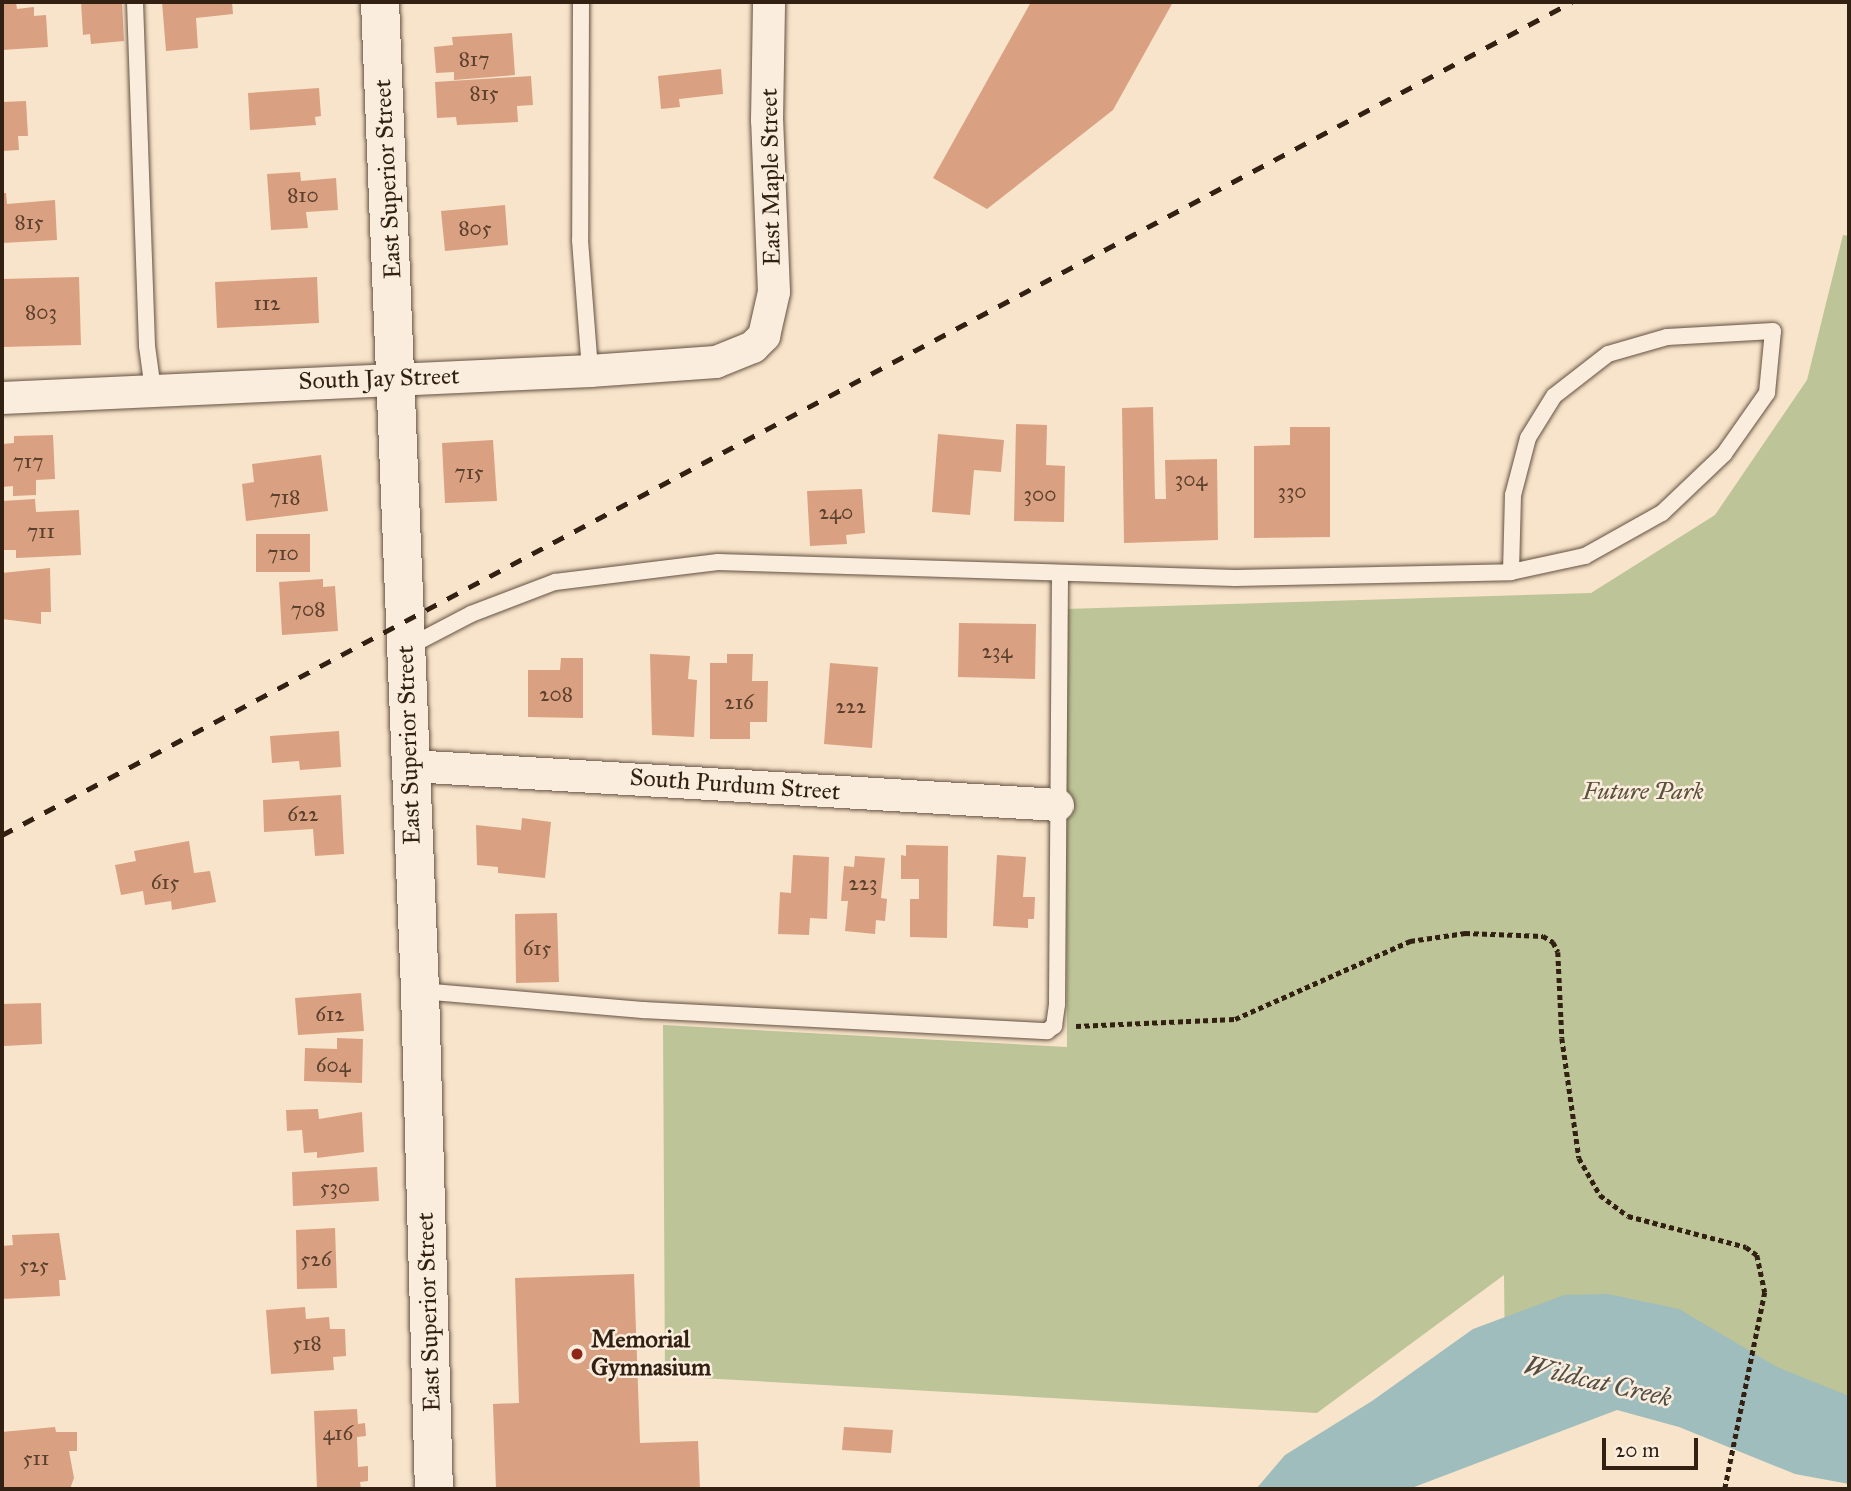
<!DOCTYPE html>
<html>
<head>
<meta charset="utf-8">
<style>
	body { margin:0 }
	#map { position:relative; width:1851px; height:1491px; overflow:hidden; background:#f8e4ca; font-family:"IM FELL Great Primer",serif }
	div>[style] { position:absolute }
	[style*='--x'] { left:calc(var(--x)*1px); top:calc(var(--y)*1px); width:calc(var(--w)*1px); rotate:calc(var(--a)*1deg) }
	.green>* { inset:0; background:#bdc497 }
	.water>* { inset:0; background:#9fbdbd }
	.building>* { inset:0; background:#d9a181 }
	.path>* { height:4.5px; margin-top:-2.25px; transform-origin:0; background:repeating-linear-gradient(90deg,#322013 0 5px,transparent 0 8.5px) }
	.roads { filter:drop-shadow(0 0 2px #645141) drop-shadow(0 0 2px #645141) }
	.service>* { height:16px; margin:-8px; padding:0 8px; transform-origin:8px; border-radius:8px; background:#faeddd }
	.minor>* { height:32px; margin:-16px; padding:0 16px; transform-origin:16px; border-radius:16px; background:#faeddd }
	.tertiary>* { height:38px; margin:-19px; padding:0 19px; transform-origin:19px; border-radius:19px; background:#faeddd }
	.rail>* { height:5px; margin-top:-2.5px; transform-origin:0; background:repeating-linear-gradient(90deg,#322013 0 12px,transparent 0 24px) }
	.dots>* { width:19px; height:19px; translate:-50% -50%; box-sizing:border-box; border:4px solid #faeddd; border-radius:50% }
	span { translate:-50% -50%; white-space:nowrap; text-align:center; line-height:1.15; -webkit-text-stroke:5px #faeddd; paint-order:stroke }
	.number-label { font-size:21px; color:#5c402e }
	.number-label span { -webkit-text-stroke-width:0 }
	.street-label { font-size:24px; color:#322013 }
	.park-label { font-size:24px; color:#5c513b; font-style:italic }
	.poi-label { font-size:24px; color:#322013; font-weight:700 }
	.left { translate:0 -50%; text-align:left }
	.water-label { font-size:26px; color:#534f46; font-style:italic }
	.frame { position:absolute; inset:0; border:4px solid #322013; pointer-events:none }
	.scale { position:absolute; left:1602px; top:1438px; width:96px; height:32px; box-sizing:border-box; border:4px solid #322013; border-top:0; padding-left:9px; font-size:21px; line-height:24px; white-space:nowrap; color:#322013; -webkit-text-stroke:5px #faeddd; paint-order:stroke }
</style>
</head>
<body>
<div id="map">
	<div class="green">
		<i style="clip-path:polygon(1843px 235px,1849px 236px,1849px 1438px,1505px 1361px,1504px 1275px,1317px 1413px,665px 1376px,663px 1025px,1067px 1047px,1065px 609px,1591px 593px,1715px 515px,1807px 380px)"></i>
	</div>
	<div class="water">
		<i style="clip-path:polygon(1608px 1294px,1679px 1309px,1777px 1367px,1849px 1396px,1849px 1484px,1795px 1474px,1679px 1427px,1617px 1410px,1409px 1489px,1256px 1489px,1285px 1455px,1372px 1401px,1473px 1329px,1564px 1295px)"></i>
	</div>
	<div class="building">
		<i style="clip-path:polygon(2px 2px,16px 2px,17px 9px,34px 7px,34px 16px,46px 15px,48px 47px,2px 50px)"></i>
		<i style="clip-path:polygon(81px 2px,122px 2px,124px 41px,91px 44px,90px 34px,83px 35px)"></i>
		<i style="clip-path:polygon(162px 2px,232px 2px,233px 14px,196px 18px,198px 48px,166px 51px)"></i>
		<i style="clip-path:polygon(1031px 2px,1173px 2px,1113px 110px,987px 209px,933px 178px)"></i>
		<i style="clip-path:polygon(512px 33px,515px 75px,454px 80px,454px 72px,436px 73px,434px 47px,453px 45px,452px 37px)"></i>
		<i style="clip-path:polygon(721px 69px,723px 94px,679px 99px,680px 107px,661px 109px,658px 76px)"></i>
		<i style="clip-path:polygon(531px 76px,533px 105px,517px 106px,518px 122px,457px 125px,456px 117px,437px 118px,435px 82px)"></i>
		<i style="clip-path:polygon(319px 88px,321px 116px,315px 117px,316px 125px,250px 130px,248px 93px)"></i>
		<i style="clip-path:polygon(26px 101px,28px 136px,18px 136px,19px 150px,2px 151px,2px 102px)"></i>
		<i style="clip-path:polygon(300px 172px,301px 181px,336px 178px,338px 210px,306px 212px,308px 228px,271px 230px,267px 174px)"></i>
		<i style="clip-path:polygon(2px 193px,6px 193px,7px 204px,55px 200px,57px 240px,2px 243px)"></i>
		<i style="clip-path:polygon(505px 205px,508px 245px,445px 251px,441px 211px)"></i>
		<i style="clip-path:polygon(79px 277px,81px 345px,2px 347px,2px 279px)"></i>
		<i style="clip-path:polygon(317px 277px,319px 323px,217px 328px,215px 282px)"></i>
		<i style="clip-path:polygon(1153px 407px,1155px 499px,1166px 499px,1165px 460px,1217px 459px,1218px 540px,1124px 543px,1122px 408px)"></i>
		<i style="clip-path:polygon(1016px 424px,1047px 425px,1046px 465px,1065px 466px,1064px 522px,1014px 521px)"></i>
		<i style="clip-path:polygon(1290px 427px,1330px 427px,1330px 537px,1254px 538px,1254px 446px,1290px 445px)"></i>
		<i style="clip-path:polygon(938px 434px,1004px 440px,1001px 472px,974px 470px,970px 515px,932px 512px)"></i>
		<i style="clip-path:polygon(53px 435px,55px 479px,36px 480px,36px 495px,13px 496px,13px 486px,2px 487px,2px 444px,14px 443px,14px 436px)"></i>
		<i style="clip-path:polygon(493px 440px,497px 501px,445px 503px,442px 443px)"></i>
		<i style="clip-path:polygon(321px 455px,328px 511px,246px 521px,242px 484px,254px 482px,252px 464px)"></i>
		<i style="clip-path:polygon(862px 489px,865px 533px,846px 535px,847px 544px,810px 546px,807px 491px)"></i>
		<i style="clip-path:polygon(35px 499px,36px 512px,79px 510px,81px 555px,16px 558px,16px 550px,2px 550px,2px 501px)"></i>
		<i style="clip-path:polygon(256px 534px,310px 534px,310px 572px,256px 572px)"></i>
		<i style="clip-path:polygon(50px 568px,51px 612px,41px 612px,41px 624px,2px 619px,2px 573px)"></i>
		<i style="clip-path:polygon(323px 579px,323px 587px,335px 586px,338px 631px,282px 635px,279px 582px)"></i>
		<i style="clip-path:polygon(959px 623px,1036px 624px,1035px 679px,958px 677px)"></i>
		<i style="clip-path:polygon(650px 654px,690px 656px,688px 679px,697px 680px,694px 737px,652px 735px)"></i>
		<i style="clip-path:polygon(727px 654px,753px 654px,752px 681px,768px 681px,767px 722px,750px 722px,750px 739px,710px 739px,710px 663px,727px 663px)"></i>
		<i style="clip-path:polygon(561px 658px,583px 658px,583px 718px,528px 717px,528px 670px,560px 670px)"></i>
		<i style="clip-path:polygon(830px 663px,878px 667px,872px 748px,824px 744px)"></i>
		<i style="clip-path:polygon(339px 731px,341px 767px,300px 770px,299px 761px,272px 763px,270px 736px)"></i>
		<i style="clip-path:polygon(341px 795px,344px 854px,315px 856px,313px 829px,264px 832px,263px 800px)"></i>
		<i style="clip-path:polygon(522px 818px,551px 822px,545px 878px,498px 873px,498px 867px,477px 865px,476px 825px,521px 830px)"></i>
		<i style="clip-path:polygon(189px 841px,194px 873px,210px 871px,216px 902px,172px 910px,171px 901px,145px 905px,143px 891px,121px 895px,115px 865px,136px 861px,134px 851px)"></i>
		<i style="clip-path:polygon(906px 845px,948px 846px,947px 938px,910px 937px,910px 899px,919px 899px,919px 879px,901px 879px,901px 855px,906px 856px)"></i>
		<i style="clip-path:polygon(793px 855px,829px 857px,827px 919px,810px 918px,809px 935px,778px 934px,780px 892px,791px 893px)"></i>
		<i style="clip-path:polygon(997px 855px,1026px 857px,1023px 897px,1035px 897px,1034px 919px,1028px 919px,1028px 928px,993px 926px)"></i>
		<i style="clip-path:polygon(855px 856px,885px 858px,881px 898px,887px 899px,885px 921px,876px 920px,875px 934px,845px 931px,848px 901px,841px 901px,844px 866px,854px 867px)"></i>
		<i style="clip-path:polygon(557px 913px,559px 982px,516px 983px,515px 914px)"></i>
		<i style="clip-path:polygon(361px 993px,364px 1031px,298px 1035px,295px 998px)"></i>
		<i style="clip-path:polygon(41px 1003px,42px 1044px,4px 1046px,2px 1004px)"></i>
		<i style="clip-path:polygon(337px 1038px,363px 1039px,362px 1083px,304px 1081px,305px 1048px,337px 1049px)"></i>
		<i style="clip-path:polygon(318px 1109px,319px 1119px,362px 1112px,364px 1152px,317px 1158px,317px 1152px,304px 1153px,302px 1130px,287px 1131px,286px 1110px)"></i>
		<i style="clip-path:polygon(377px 1167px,379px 1201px,293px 1206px,292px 1172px)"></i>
		<i style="clip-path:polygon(335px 1228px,337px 1288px,297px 1289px,296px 1230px)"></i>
		<i style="clip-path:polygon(59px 1233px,66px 1280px,59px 1280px,60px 1296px,2px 1299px,2px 1246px,13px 1245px,12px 1235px)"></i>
		<i style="clip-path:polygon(634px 1274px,640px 1443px,698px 1441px,700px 1489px,496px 1489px,493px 1404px,519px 1403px,515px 1278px)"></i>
		<i style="clip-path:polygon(305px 1307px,306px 1319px,329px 1317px,330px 1329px,345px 1329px,346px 1356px,333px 1357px,334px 1370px,271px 1374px,266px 1310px)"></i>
		<i style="clip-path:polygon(357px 1409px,358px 1424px,365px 1423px,366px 1436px,357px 1437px,358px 1467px,368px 1466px,368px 1481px,360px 1482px,361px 1489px,317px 1489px,314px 1411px)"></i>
		<i style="clip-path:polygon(55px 1427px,56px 1432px,77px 1432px,77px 1451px,69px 1451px,74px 1478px,70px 1489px,2px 1489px,2px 1432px)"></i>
		<i style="clip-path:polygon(844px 1427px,893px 1430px,891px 1453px,842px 1450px)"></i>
	</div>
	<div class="path">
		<i style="--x:1076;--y:1026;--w:159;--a:-2.5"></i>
		<i style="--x:1235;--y:1019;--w:192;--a:-24"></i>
		<i style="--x:1410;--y:941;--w:56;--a:-8.3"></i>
		<i style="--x:1465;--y:933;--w:78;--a:2.2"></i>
		<i style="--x:1543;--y:936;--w:12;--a:31"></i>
		<i style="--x:1553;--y:942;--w:11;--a:63"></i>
		<i style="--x:1558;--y:952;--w:86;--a:87.3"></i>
		<i style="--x:1562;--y:1038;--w:121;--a:81.9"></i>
		<i style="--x:1579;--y:1158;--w:43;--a:60.4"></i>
		<i style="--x:1600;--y:1195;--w:35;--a:37"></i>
		<i style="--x:1628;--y:1216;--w:122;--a:14.7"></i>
		<i style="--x:1746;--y:1247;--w:14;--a:36"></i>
		<i style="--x:1757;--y:1255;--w:38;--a:78"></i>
		<i style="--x:1765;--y:1292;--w:201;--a:101.5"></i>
	</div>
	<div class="roads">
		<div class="service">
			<i style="--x:135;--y:2;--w:344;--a:88"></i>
			<i style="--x:147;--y:346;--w:44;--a:82.2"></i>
			<i style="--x:581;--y:2;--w:238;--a:90.2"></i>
			<i style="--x:580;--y:240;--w:131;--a:85.6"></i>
			<i style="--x:408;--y:647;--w:71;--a:-27.6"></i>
			<i style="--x:471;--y:614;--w:90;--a:-20.9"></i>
			<i style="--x:555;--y:582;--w:164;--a:-7"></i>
			<i style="--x:718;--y:562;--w:517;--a:1.77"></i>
			<i style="--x:1235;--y:578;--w:276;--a:-1.2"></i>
			<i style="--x:1511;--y:572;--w:76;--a:-12.2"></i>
			<i style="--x:1585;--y:556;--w:88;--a:-29.2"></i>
			<i style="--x:1662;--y:513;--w:86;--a:-43.6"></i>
			<i style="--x:1724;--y:454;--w:75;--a:-54.8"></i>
			<i style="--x:1767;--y:393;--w:62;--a:-84.5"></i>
			<i style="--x:1773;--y:331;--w:106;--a:176.8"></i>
			<i style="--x:1667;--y:337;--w:61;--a:163.9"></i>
			<i style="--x:1608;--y:354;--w:68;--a:142.1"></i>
			<i style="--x:1554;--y:396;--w:49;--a:121.8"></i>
			<i style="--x:1528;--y:438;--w:59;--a:104.7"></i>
			<i style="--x:1513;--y:495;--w:77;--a:91.5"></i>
			<i style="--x:420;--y:991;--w:224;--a:4.9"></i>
			<i style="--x:643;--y:1010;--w:405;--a:3"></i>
			<i style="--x:1047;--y:1031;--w:9;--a:-36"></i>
			<i style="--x:1054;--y:1026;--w:22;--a:-82"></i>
			<i style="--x:1057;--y:1004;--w:431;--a:-89.6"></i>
		</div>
		<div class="minor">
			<i style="--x:2;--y:398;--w:589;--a:-2.63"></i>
			<i style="--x:590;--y:371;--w:126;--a:-4.1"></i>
			<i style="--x:716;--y:362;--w:40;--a:-22"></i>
			<i style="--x:753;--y:347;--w:16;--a:-45"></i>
			<i style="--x:764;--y:336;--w:45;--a:-77.2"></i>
			<i style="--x:774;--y:292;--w:172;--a:-92.3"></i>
			<i style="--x:767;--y:120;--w:118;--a:-89"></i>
			<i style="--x:411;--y:766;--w:648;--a:3.45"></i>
		</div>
		<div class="tertiary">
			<i style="--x:380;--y:2;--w:990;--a:87.68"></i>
			<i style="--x:420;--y:991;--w:498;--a:88.4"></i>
		</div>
	</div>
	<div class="rail">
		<i style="--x:2;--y:835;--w:1777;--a:-27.95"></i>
	</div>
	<div class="dots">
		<i style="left:577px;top:1354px;background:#8f2418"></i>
	</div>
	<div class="number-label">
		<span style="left:474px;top:59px">817</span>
		<span style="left:484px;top:93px">815</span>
		<span style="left:303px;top:195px">810</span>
		<span style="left:29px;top:222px">815</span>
		<span style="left:475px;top:228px">805</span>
		<span style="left:267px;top:303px">112</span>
		<span style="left:41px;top:312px">803</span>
		<span style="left:28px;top:461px">717</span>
		<span style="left:469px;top:472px">715</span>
		<span style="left:1191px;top:479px">304</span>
		<span style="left:1292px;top:491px">330</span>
		<span style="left:1040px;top:494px">300</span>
		<span style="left:285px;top:497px">718</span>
		<span style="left:836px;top:512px">240</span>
		<span style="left:41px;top:531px">711</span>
		<span style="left:283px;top:553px">710</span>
		<span style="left:308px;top:609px">708</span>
		<span style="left:997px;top:651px">234</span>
		<span style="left:556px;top:694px">208</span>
		<span style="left:739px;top:702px">216</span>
		<span style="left:851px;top:706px">222</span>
		<span style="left:303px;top:814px">622</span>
		<span style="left:165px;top:882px">615</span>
		<span style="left:863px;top:883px">223</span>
		<span style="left:537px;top:948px">615</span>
		<span style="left:330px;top:1014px">612</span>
		<span style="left:333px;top:1065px">604</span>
		<span style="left:335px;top:1187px">530</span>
		<span style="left:316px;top:1259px">526</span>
		<span style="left:34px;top:1265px">525</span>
		<span style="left:307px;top:1343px">518</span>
		<span style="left:338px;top:1433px">416</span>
		<span style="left:36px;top:1458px">511</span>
	</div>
	<div class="street-label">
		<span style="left:771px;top:177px;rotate:-91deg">East Maple Street</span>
		<span style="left:388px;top:179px;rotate:-93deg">East Superior Street</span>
		<span style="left:379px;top:379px;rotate:-2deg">South Jay Street</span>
		<span style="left:409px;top:745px;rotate:-92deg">East Superior Street</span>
		<span style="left:735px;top:785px;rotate:4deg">South Purdum Street</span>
		<span style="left:429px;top:1312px;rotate:-92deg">East Superior Street</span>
	</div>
	<div class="park-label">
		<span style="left:1643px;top:792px">Future Park</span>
	</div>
	<div class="poi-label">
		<span class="left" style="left:591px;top:1354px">Memorial<br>Gymnasium</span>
	</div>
	<div class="water-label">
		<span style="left:1598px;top:1382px;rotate:13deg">Wildcat Creek</span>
	</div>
	<div class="frame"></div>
	<div class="scale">20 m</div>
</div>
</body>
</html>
